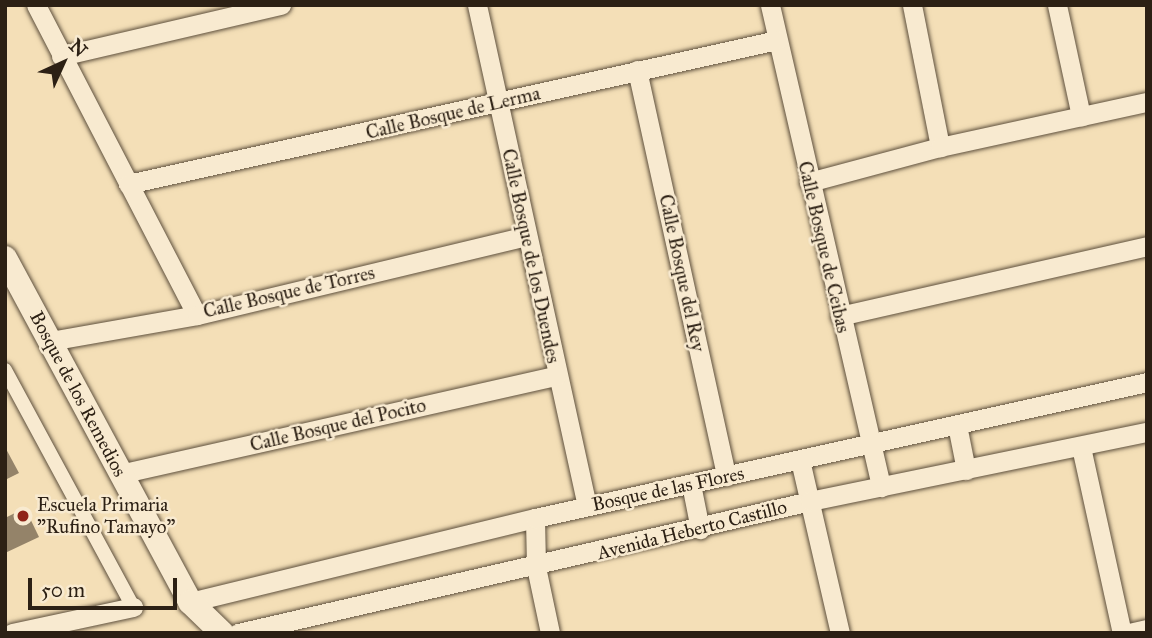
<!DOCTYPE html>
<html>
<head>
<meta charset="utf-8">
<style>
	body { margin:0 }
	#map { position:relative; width:1152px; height:638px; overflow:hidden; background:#f4dfb7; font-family:"IM FELL Great Primer",serif }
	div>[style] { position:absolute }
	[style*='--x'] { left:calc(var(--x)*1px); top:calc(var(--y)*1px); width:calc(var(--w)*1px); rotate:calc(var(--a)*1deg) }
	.building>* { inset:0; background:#948369 }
	.roads { filter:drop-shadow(0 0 2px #5e503d) drop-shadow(0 0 2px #5e503d) }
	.pedestrian>* { height:14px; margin:-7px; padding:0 7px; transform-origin:7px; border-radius:7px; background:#f8ead0 }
	.minor>* { height:19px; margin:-9.5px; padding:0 9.5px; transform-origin:9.5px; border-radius:9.5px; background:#f8ead0 }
	.tertiary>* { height:24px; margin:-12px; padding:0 12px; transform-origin:12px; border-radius:12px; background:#f8ead0 }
	.dots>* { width:19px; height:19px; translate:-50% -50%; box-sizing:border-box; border:4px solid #f8ead0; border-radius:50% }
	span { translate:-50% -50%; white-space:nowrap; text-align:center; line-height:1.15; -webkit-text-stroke:5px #f8ead0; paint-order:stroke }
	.street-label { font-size:19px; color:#2c2014 }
	.poi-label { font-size:19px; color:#2c2014 }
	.left { translate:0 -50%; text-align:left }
	.frame { position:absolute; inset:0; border:7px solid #2c2014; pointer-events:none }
	.north { position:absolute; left:28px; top:28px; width:70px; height:70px; -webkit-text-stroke:5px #f8ead0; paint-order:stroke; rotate:45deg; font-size:19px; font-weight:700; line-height:28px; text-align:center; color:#2c2014 }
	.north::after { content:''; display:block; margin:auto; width:24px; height:32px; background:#2c2014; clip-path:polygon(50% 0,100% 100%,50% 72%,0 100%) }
	.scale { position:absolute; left:28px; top:578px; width:149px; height:32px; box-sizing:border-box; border:4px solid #2c2014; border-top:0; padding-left:9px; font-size:21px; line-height:24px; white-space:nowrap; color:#2c2014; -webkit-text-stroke:5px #f8ead0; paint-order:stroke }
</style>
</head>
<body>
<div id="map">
	<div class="building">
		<i style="clip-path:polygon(5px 447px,19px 473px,5px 480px)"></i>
		<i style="clip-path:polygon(25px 508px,39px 537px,5px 553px,5px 518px)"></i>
	</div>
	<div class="roads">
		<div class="pedestrian">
			<i style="--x:5;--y:370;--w:269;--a:61.6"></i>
		</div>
		<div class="minor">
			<i style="--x:36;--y:5;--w:349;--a:62.6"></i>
			<i style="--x:477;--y:5;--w:513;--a:77.62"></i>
			<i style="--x:770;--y:5;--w:495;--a:77"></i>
			<i style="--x:912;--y:5;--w:145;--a:78.8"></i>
			<i style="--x:1057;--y:5;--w:114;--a:77.8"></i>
			<i style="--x:61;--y:56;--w:226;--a:-13.1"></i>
			<i style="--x:637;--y:70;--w:416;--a:77.6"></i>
			<i style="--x:809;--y:182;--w:136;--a:-15"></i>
			<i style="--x:940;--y:147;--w:212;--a:-12.3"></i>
			<i style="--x:128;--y:184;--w:665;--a:-12.51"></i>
			<i style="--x:840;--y:316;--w:315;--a:-12.8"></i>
			<i style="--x:50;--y:341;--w:149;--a:-10"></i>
			<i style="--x:197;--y:315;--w:339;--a:-13.5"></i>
			<i style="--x:957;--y:425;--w:46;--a:78.7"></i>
			<i style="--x:1081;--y:447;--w:190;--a:77.6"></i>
			<i style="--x:800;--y:460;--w:178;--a:77"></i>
			<i style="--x:120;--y:474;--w:447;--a:-12.7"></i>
			<i style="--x:691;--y:484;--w:46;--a:78.7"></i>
			<i style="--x:535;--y:518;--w:49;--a:88.8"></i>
			<i style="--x:536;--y:567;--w:67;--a:78"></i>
			<i style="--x:190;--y:602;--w:355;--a:-13.7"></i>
			<i style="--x:535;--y:518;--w:627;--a:-12.53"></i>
			<i style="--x:12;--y:633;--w:124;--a:-12.1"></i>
			<i style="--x:238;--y:633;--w:587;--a:-12.99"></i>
			<i style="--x:810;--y:501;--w:344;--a:-11.6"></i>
			<i style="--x:1129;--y:633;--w:18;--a:-13"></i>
		</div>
		<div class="tertiary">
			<i style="--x:5;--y:258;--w:391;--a:61.7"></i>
			<i style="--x:190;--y:602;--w:45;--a:44.1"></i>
		</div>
	</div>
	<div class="dots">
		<i style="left:23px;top:516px;background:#8f2418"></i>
	</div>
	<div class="street-label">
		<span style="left:453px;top:113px;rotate:-13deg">Calle Bosque de Lerma</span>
		<span style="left:824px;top:247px;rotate:77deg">Calle Bosque de Ceibas</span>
		<span style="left:531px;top:256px;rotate:78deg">Calle Bosque de los Duendes</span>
		<span style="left:682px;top:273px;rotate:78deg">Calle Bosque del Rey</span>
		<span style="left:289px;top:292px;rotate:-13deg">Calle Bosque de Torres</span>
		<span style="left:78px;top:394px;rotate:62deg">Bosque de los Remedios</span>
		<span style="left:338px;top:425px;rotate:-13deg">Calle Bosque del Pocito</span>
		<span style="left:668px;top:489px;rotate:-12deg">Bosque de las Flores</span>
		<span style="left:692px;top:530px;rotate:-14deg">Avenida Heberto Castillo</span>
	</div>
	<div class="poi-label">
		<span class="left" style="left:37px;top:516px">Escuela Primaria<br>"Rufino Tamayo"</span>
	</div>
	<div class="frame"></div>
	<div class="north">N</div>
	<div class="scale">50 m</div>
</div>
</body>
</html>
